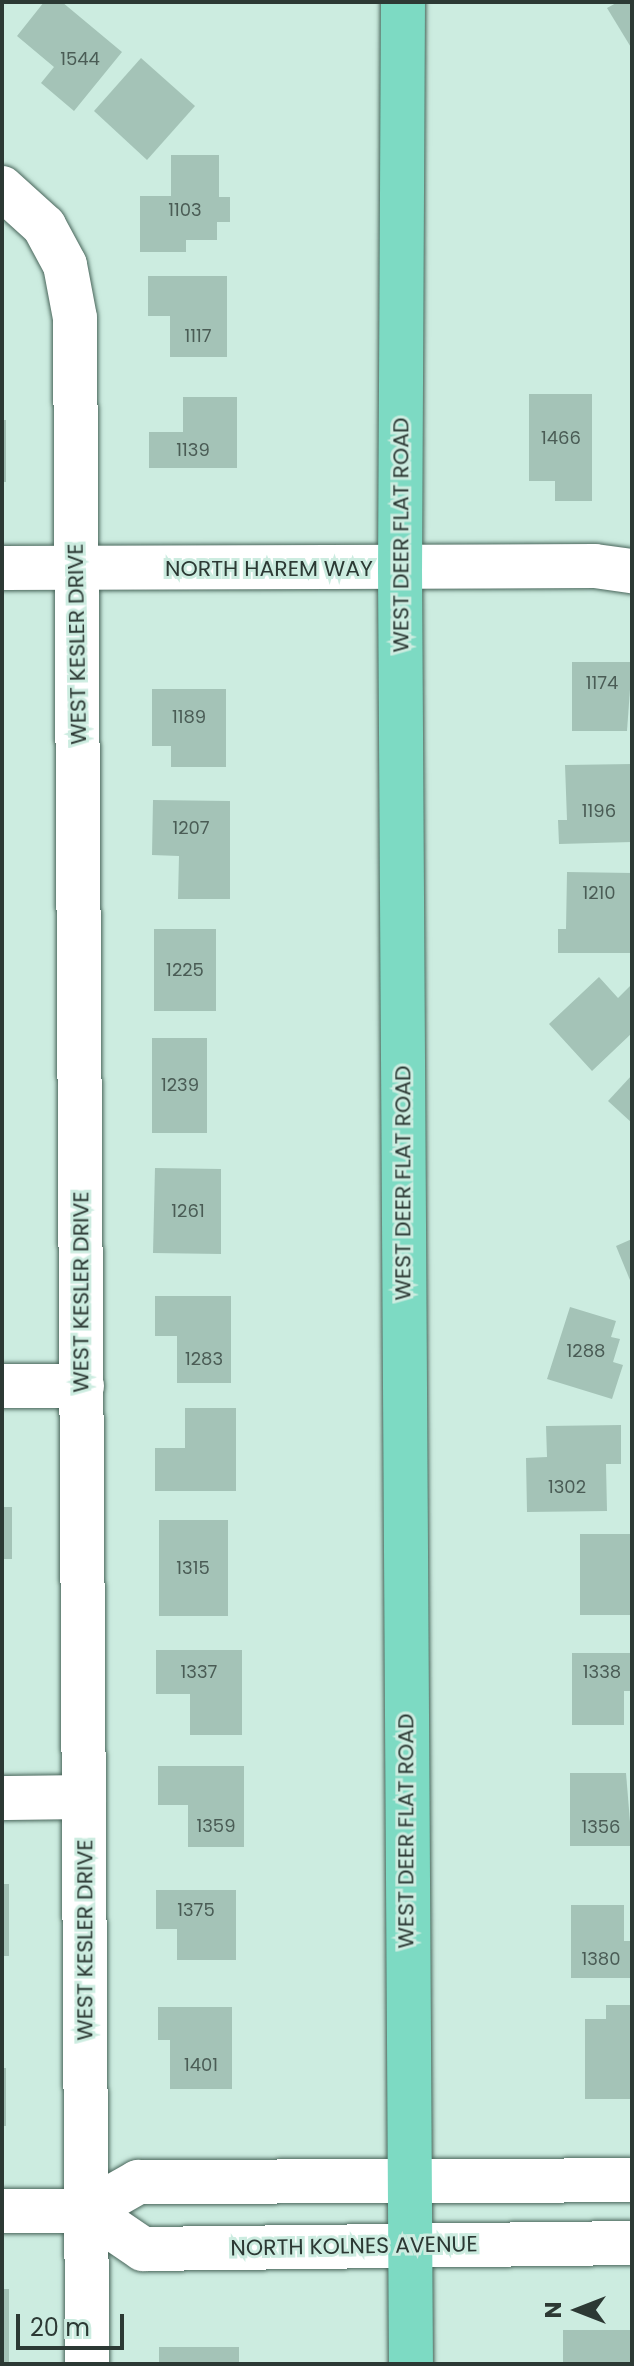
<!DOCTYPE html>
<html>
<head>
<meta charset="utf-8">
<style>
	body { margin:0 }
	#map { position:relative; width:634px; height:2366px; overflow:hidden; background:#ccece0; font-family:Poppins,sans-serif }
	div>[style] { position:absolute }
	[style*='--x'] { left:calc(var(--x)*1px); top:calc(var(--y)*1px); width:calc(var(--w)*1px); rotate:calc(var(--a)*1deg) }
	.building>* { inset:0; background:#a4c3b7 }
	.roads { filter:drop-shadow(0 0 2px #48655a) drop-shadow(0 0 2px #48655a) }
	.minor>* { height:44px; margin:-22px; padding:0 22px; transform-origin:22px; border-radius:22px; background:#fff }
	.major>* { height:44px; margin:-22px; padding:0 22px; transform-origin:22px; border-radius:22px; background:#7ddac3 }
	span { translate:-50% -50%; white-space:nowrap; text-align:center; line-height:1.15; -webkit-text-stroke:6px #ccece0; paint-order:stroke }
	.number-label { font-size:18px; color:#4a5c55 }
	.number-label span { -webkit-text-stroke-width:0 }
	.street-label { font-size:22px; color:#2c3934 }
	.frame { position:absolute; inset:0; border:4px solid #2c3934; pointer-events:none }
	.north { position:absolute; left:538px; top:2270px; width:80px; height:80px; -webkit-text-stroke:6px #ccece0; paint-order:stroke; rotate:270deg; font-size:22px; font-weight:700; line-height:32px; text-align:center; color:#2c3934 }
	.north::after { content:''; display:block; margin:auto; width:28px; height:36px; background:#2c3934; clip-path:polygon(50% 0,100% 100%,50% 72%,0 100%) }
	.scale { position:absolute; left:16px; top:2314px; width:108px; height:36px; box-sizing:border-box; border:4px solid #2c3934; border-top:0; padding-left:10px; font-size:24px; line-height:28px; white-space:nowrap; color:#2c3934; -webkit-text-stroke:6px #ccece0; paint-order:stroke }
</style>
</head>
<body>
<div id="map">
	<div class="building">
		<i style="clip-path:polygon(44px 2px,62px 2px,122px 52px,74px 111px,41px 83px,54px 67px,17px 36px)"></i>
		<i style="clip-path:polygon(618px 2px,632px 2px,632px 49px,607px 8px)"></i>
		<i style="clip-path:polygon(141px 58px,195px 106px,147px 160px,94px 111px)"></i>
		<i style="clip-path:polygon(171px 155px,219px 155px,219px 197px,230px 197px,230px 222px,217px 222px,217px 240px,186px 240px,186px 252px,140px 252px,140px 196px,171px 196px)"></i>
		<i style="clip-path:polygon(148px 276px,227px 276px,227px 357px,170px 357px,170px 316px,148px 316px)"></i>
		<i style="clip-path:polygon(529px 394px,592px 394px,592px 501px,555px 501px,555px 481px,529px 481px)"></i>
		<i style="clip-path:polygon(183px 397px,237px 397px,237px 468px,149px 468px,149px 432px,183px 432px)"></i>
		<i style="clip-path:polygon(2px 420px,6px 420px,6px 482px,2px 482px)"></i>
		<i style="clip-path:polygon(572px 662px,632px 662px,627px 731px,572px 731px)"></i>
		<i style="clip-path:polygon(152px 689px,226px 689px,226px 767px,171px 767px,171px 746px,152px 746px)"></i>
		<i style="clip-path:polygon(632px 764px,632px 842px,559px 844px,558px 820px,567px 820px,565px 765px)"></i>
		<i style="clip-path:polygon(153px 800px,230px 801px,230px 899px,178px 899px,179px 856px,152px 855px)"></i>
		<i style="clip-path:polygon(567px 872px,632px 873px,631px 953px,558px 953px,558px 929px,566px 929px)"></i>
		<i style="clip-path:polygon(154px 929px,216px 929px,216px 1011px,154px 1011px)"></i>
		<i style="clip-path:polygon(599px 977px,618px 998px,632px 984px,632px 1033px,592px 1071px,549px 1024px)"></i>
		<i style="clip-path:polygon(152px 1038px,207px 1038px,207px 1133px,152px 1133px)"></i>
		<i style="clip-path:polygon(632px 1075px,632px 1123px,608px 1101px)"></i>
		<i style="clip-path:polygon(155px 1168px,221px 1169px,221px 1254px,153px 1253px)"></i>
		<i style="clip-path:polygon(632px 1239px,632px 1285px,616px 1246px)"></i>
		<i style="clip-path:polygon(155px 1296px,231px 1296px,231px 1383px,177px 1383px,177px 1336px,155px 1336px)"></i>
		<i style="clip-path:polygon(570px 1307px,616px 1321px,611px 1337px,620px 1339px,613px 1362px,623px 1365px,612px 1399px,547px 1379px)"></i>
		<i style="clip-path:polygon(185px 1408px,236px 1408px,236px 1491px,155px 1491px,155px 1448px,185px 1448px)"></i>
		<i style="clip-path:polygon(621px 1425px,621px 1464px,606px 1464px,607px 1511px,527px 1512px,526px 1458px,547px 1457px,546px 1426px)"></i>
		<i style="clip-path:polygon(2px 1507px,12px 1507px,12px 1559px,2px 1559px)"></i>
		<i style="clip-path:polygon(159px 1520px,228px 1520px,228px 1616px,159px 1616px)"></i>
		<i style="clip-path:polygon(580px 1534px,632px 1534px,632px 1615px,580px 1615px)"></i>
		<i style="clip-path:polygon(156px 1650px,242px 1650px,242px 1735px,190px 1735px,190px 1694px,156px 1694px)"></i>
		<i style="clip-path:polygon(572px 1653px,632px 1653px,632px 1691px,624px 1691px,624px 1725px,572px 1725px)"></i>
		<i style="clip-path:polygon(158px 1766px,244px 1766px,244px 1847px,188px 1847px,188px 1805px,158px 1805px)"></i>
		<i style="clip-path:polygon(570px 1773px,626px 1773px,632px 1846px,570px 1846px)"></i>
		<i style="clip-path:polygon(2px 1884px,9px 1884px,9px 1956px,2px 1956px)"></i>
		<i style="clip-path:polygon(156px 1890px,236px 1890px,236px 1960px,177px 1960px,177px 1929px,156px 1929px)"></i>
		<i style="clip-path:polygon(571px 1905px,624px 1905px,624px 1941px,632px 1941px,632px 1978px,571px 1978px)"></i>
		<i style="clip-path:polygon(606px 2005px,632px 2005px,632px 2099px,585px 2099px,585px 2019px,606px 2019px)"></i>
		<i style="clip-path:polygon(158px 2007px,232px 2007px,232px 2089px,170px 2089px,170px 2040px,158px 2040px)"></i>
		<i style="clip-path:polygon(2px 2068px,6px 2068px,6px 2126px,2px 2126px)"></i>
		<i style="clip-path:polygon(2px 2289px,9px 2289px,9px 2364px,2px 2364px)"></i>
		<i style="clip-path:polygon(563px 2330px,632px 2330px,632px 2364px,563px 2364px)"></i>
		<i style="clip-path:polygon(159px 2347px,239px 2347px,239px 2364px,159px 2364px)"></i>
	</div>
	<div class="roads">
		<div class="minor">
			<i style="--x:2;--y:188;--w:57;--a:42.1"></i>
			<i style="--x:44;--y:226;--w:44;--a:61.7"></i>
			<i style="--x:65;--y:265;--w:54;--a:79.3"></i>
			<i style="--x:75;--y:318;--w:2046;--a:89.66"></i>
			<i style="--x:2;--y:568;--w:593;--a:-0.19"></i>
			<i style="--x:595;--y:566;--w:37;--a:8"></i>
			<i style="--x:2;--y:1386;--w:80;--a:0"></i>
			<i style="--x:2;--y:1798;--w:82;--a:-0.7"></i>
			<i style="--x:2;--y:2211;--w:85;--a:0"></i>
			<i style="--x:87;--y:2211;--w:59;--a:-29.6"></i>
			<i style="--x:138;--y:2182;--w:494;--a:-0.2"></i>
			<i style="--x:87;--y:2211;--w:68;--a:34.2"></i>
			<i style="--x:143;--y:2249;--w:489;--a:-0.7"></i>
		</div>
		<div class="major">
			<i style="--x:403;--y:2;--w:567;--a:90.3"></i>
			<i style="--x:400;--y:569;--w:1795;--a:89.65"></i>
		</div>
	</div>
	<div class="number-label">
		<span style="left:80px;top:59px">1544</span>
		<span style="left:185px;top:210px">1103</span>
		<span style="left:198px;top:336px">1117</span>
		<span style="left:561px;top:438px">1466</span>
		<span style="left:193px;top:450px">1139</span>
		<span style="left:602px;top:683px">1174</span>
		<span style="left:189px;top:717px">1189</span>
		<span style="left:599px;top:811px">1196</span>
		<span style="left:191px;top:828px">1207</span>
		<span style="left:599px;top:893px">1210</span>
		<span style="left:185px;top:970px">1225</span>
		<span style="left:180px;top:1085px">1239</span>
		<span style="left:188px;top:1211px">1261</span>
		<span style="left:586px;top:1351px">1288</span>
		<span style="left:204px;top:1359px">1283</span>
		<span style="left:567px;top:1487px">1302</span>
		<span style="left:193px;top:1568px">1315</span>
		<span style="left:199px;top:1672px">1337</span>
		<span style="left:602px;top:1672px">1338</span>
		<span style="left:216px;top:1826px">1359</span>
		<span style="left:601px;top:1827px">1356</span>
		<span style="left:196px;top:1910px">1375</span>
		<span style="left:601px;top:1959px">1380</span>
		<span style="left:201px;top:2065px">1401</span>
	</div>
	<div class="street-label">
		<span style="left:401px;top:535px;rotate:-90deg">WEST DEER FLAT ROAD</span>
		<span style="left:269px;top:569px">NORTH HAREM WAY</span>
		<span style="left:77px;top:644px;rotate:-91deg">WEST KESLER DRIVE</span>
		<span style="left:403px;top:1183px;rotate:-90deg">WEST DEER FLAT ROAD</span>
		<span style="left:81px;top:1292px;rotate:-90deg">WEST KESLER DRIVE</span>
		<span style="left:406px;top:1831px;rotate:-90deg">WEST DEER FLAT ROAD</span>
		<span style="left:85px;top:1940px;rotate:-90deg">WEST KESLER DRIVE</span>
		<span style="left:354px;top:2246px;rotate:-1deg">NORTH KOLNES AVENUE</span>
	</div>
	<div class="frame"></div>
	<div class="north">N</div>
	<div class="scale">20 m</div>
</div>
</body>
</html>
